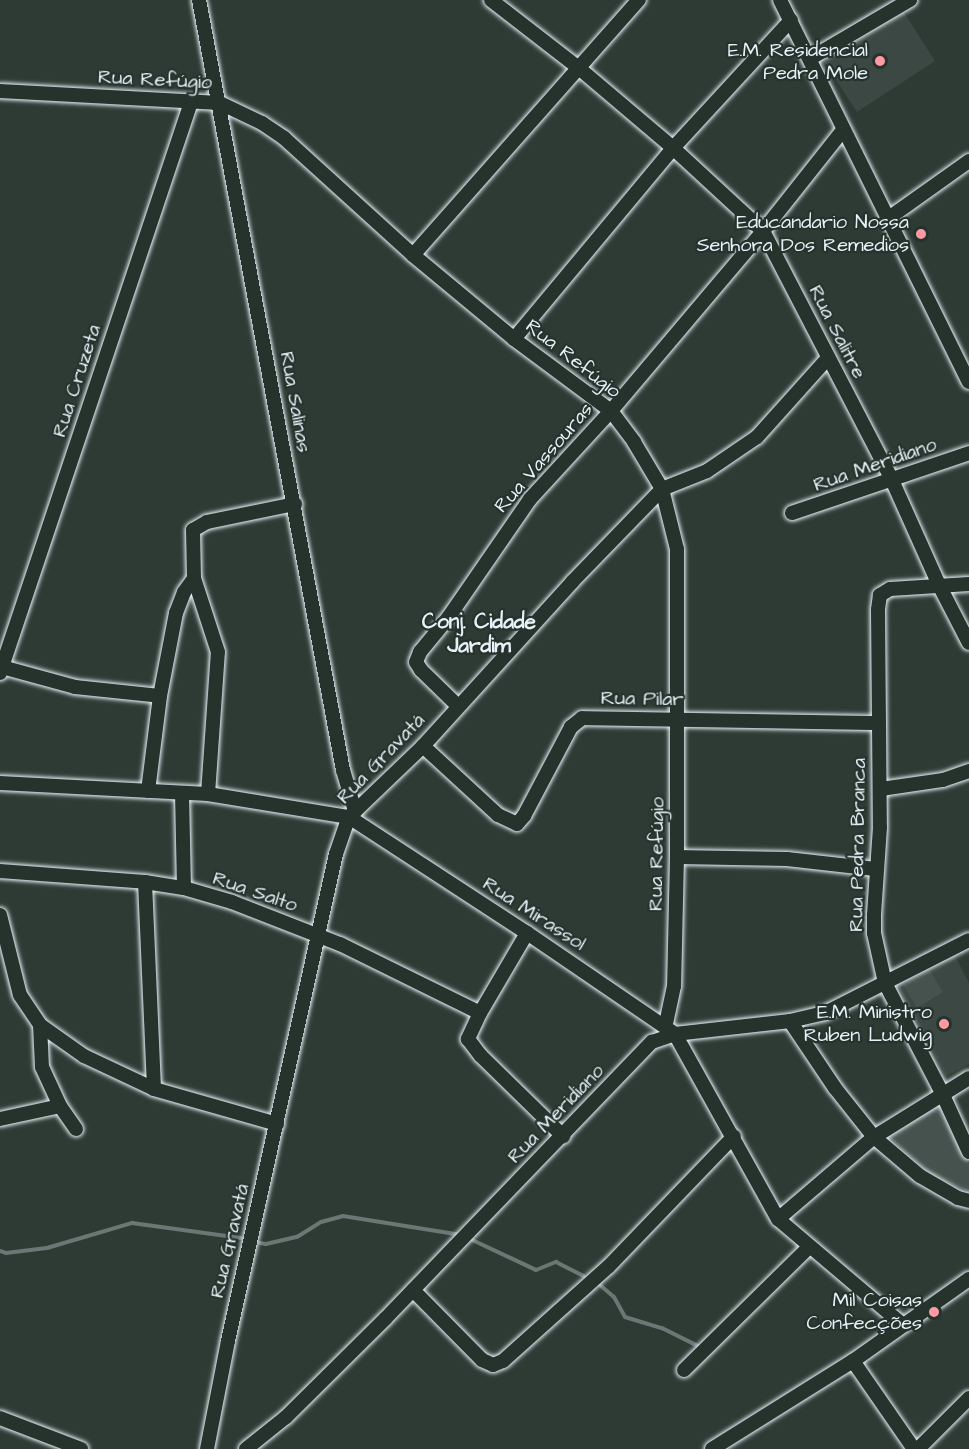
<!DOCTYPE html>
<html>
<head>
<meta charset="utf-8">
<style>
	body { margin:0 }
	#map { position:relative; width:969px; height:1449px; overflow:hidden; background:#2e3b35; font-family:"Architects Daughter",sans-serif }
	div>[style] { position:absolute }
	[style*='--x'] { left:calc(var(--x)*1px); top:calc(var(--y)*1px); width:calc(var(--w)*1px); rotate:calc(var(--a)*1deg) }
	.built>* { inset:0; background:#3b4843 }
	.green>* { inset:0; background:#45524e }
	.stream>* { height:4px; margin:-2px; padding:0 2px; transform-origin:2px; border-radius:2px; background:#6b7775 }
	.roads { filter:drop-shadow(0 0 2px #e8f1f8) drop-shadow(0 0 2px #e8f1f8) }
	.minor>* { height:14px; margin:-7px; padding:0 7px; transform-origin:7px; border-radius:7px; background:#26332d }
	.dots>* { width:16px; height:16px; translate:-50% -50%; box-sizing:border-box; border:3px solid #26332d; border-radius:50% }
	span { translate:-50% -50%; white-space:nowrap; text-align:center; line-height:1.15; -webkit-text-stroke:4.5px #26332d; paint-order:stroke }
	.poi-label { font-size:20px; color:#e8f1f8 }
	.right { translate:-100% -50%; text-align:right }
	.street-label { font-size:20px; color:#e8f1f8 }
	.neighbourhood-label { font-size:21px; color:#e8f1f8; font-weight:700 }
</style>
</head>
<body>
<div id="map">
	<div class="built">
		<i style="clip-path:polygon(903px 11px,935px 61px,857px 112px,824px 62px)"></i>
		<i style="clip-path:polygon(954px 954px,969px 983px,969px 1064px,946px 1076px,897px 984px)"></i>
	</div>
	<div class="green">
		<i style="clip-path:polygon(929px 969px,943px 992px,917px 1008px,903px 985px)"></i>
		<i style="clip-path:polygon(938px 1098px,969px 1164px,969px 1192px,931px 1174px,884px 1133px)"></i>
	</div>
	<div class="stream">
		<i style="--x:468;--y:1238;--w:75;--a:25.2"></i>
		<i style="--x:536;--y:1270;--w:22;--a:-22"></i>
		<i style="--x:556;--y:1262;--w:31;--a:27"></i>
		<i style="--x:260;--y:1243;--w:6;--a:9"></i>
		<i style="--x:266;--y:1244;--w:32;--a:-13"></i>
		<i style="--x:297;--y:1237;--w:28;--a:-32"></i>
		<i style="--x:321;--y:1222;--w:23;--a:-15"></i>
		<i style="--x:343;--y:1216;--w:120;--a:9.1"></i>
		<i style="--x:0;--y:1251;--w:6;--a:18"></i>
		<i style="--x:6;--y:1253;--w:41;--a:-7"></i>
		<i style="--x:47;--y:1248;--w:89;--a:-16.4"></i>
		<i style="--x:132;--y:1223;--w:110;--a:7.8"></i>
		<i style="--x:600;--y:1285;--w:18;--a:41"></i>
		<i style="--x:614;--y:1297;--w:23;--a:61"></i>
		<i style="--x:625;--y:1317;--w:39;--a:17"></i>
		<i style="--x:662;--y:1328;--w:45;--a:26.6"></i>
	</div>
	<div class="roads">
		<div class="minor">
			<i style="--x:199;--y:0;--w:783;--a:79.41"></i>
			<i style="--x:343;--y:770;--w:43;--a:73.7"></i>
			<i style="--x:491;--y:0;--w:113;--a:37.8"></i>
			<i style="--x:580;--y:69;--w:122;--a:40.3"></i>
			<i style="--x:673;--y:148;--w:122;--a:42.7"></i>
			<i style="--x:763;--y:231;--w:280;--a:62.6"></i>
			<i style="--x:892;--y:480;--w:115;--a:65.9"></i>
			<i style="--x:939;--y:585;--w:65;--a:62.7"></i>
			<i style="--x:780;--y:0;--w:426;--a:63.7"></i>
			<i style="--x:811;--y:58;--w:115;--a:-30.4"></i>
			<i style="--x:0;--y:91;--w:220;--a:3.1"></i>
			<i style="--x:220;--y:103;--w:47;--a:25.5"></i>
			<i style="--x:262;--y:123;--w:27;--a:34"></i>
			<i style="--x:284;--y:138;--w:174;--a:42.2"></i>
			<i style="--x:413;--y:255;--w:131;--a:39.7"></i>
			<i style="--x:514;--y:339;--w:121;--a:36.6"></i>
			<i style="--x:611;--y:411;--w:39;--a:53"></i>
			<i style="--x:634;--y:442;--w:55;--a:59.2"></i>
			<i style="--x:662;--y:489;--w:62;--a:76"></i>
			<i style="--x:677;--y:549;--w:308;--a:90"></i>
			<i style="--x:677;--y:857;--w:129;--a:91.3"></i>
			<i style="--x:674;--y:986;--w:40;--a:102"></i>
			<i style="--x:886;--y:220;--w:102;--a:-35.4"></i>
			<i style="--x:413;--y:255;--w:341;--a:-48.5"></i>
			<i style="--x:514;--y:339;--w:249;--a:-50.2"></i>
			<i style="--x:673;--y:148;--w:174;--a:-47.3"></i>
			<i style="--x:792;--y:513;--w:187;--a:-18.7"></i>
			<i style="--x:969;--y:584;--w:79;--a:176.4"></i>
			<i style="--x:890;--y:589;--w:12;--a:149"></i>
			<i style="--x:880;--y:595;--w:15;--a:98"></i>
			<i style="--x:878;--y:610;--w:217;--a:89.5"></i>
			<i style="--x:880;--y:827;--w:89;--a:93.9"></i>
			<i style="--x:874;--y:916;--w:17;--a:90"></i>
			<i style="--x:874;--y:933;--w:51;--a:77.6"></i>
			<i style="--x:885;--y:983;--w:124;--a:62.6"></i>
			<i style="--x:942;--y:1093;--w:65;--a:65.4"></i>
			<i style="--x:2;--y:667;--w:76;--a:15.3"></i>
			<i style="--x:75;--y:687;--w:85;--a:6"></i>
			<i style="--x:0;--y:673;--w:602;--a:-71.5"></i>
			<i style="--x:458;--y:706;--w:52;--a:-135.8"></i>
			<i style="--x:421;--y:670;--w:9;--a:-122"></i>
			<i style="--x:416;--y:662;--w:11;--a:-68"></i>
			<i style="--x:420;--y:652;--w:44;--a:-50.5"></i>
			<i style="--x:448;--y:618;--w:145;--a:-55.4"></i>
			<i style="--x:530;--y:499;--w:120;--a:-47.4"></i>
			<i style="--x:611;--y:411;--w:236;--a:-49.8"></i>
			<i style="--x:763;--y:231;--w:129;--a:-51.6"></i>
			<i style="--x:423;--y:746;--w:102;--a:42.6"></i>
			<i style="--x:498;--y:815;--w:21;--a:25"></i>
			<i style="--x:517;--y:824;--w:11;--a:-49"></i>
			<i style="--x:524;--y:816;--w:101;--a:-62.2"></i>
			<i style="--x:571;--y:727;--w:14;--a:-39"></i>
			<i style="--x:582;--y:718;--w:297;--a:1"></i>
			<i style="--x:0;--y:783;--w:208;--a:3"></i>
			<i style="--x:208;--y:794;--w:143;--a:9.3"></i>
			<i style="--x:349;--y:817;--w:212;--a:33.1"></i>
			<i style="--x:527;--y:933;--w:179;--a:34.3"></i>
			<i style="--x:675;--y:1034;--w:212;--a:60.9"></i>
			<i style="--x:778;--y:1219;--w:162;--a:40.3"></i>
			<i style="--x:881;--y:789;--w:63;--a:-8.3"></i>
			<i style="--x:943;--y:780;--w:28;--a:-19"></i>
			<i style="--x:148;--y:791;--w:96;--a:-82.8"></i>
			<i style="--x:160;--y:696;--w:85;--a:-79.1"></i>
			<i style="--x:176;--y:613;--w:22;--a:-69"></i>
			<i style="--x:184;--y:592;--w:17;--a:-54"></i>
			<i style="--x:182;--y:793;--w:95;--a:88.8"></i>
			<i style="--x:208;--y:794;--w:142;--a:-86"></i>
			<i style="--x:218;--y:652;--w:78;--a:-108"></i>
			<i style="--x:194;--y:578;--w:48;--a:-91.2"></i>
			<i style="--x:193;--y:530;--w:16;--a:-30"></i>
			<i style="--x:207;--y:522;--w:90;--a:-11.6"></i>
			<i style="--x:677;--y:857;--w:110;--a:1"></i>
			<i style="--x:787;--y:859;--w:89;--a:6.5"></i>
			<i style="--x:0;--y:871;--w:145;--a:4.3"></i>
			<i style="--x:145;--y:882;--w:39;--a:9"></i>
			<i style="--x:184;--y:888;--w:50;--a:16.3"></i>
			<i style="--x:232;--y:902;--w:116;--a:21.3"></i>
			<i style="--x:340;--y:944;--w:156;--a:26.2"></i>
			<i style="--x:145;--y:882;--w:207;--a:87.5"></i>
			<i style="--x:0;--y:915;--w:82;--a:76"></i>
			<i style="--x:20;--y:995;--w:36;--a:56"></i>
			<i style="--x:40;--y:1025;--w:54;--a:35.2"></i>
			<i style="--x:84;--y:1056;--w:77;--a:25.2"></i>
			<i style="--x:154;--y:1089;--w:128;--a:15.9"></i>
			<i style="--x:527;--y:933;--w:93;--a:120.4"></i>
			<i style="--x:480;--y:1013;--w:29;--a:115"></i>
			<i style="--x:468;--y:1039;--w:21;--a:53"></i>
			<i style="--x:481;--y:1056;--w:115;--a:44.3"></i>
			<i style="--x:790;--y:1021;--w:81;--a:56.1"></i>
			<i style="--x:835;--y:1088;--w:63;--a:51.5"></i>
			<i style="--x:874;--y:1137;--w:60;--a:40.3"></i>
			<i style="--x:920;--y:1176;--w:44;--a:30.1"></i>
			<i style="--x:958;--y:1198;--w:11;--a:15"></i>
			<i style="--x:40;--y:1025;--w:42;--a:87.3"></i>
			<i style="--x:42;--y:1067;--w:43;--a:65.2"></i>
			<i style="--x:60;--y:1106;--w:28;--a:55"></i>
			<i style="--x:0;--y:1119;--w:61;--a:-12.2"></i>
			<i style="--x:778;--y:1219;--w:126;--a:-40.5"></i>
			<i style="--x:874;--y:1137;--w:112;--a:-31.8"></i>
			<i style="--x:413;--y:1290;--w:98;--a:45.4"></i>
			<i style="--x:482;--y:1360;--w:12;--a:24"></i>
			<i style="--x:493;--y:1365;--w:11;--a:-22"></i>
			<i style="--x:503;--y:1361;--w:142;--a:-41.9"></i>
			<i style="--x:609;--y:1266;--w:180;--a:-46.1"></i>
			<i style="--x:853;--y:1361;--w:107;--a:55.3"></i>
			<i style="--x:684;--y:1370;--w:175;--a:-44.5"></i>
			<i style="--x:0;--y:1418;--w:87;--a:20.9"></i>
			<i style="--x:207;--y:1449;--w:110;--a:-79"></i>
			<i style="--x:228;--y:1341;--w:499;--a:-77.5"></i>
			<i style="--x:336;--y:854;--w:39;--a:-71"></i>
			<i style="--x:349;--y:817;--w:103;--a:-43.8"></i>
			<i style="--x:423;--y:746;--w:222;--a:-47.7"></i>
			<i style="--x:572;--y:582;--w:129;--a:-45.9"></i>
			<i style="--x:662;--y:489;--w:48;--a:-21.8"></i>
			<i style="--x:707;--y:471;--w:60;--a:-34.2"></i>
			<i style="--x:757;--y:437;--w:106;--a:-48.1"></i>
			<i style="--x:246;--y:1449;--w:51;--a:-38.7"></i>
			<i style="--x:286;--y:1417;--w:139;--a:-44.7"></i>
			<i style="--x:385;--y:1319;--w:385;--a:-46.1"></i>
			<i style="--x:652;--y:1042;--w:24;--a:-19"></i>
			<i style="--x:675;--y:1034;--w:116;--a:-6.4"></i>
			<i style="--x:790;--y:1021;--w:36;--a:-13"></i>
			<i style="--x:825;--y:1013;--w:161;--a:-26.9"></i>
			<i style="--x:712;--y:1449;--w:166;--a:-32"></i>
			<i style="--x:853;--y:1361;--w:142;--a:-35.3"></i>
			<i style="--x:918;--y:1449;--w:72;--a:-45"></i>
		</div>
	</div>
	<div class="dots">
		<i style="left:880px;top:61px;background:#ff9aa2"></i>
		<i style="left:921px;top:234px;background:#ff9aa2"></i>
		<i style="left:944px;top:1024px;background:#ff9aa2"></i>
		<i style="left:934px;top:1312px;background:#ff9aa2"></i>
	</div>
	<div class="poi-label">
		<span class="right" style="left:868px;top:62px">E.M. Residencial<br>Pedra Mole</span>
		<span class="right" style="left:909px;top:234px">Educandario Nossa<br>Senhora Dos Remedios</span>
		<span class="right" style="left:932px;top:1024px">E.M. Ministro<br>Ruben Ludwig</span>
		<span class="right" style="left:922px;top:1312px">Mil Coisas<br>Confecções</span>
	</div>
	<div class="street-label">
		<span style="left:155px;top:80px;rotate:3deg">Rua Refúgio</span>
		<span style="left:837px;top:332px;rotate:63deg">Rua Salitre</span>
		<span style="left:573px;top:359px;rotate:38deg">Rua Refúgio</span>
		<span style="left:77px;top:381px;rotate:-72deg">Rua Cruzeta</span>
		<span style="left:295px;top:402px;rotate:80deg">Rua Salinas</span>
		<span style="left:544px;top:458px;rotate:-49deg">Rua Vassouras</span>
		<span style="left:875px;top:465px;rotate:-19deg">Rua Meridiano</span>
		<span style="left:642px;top:699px;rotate:1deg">Rua Pilar</span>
		<span style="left:381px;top:759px;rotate:-46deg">Rua Gravatá</span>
		<span style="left:858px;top:845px;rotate:-89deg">Rua Pedra Branca</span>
		<span style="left:657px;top:854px;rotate:-89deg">Rua Refúgio</span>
		<span style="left:255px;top:892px;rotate:19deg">Rua Salto</span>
		<span style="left:534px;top:914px;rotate:33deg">Rua Mirassol</span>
		<span style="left:556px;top:1114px;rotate:-46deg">Rua Meridiano</span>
		<span style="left:230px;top:1241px;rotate:-77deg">Rua Gravatá</span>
	</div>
	<div class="neighbourhood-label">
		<span style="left:479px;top:634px">Conj. Cidade<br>Jardim</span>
	</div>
</div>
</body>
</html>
